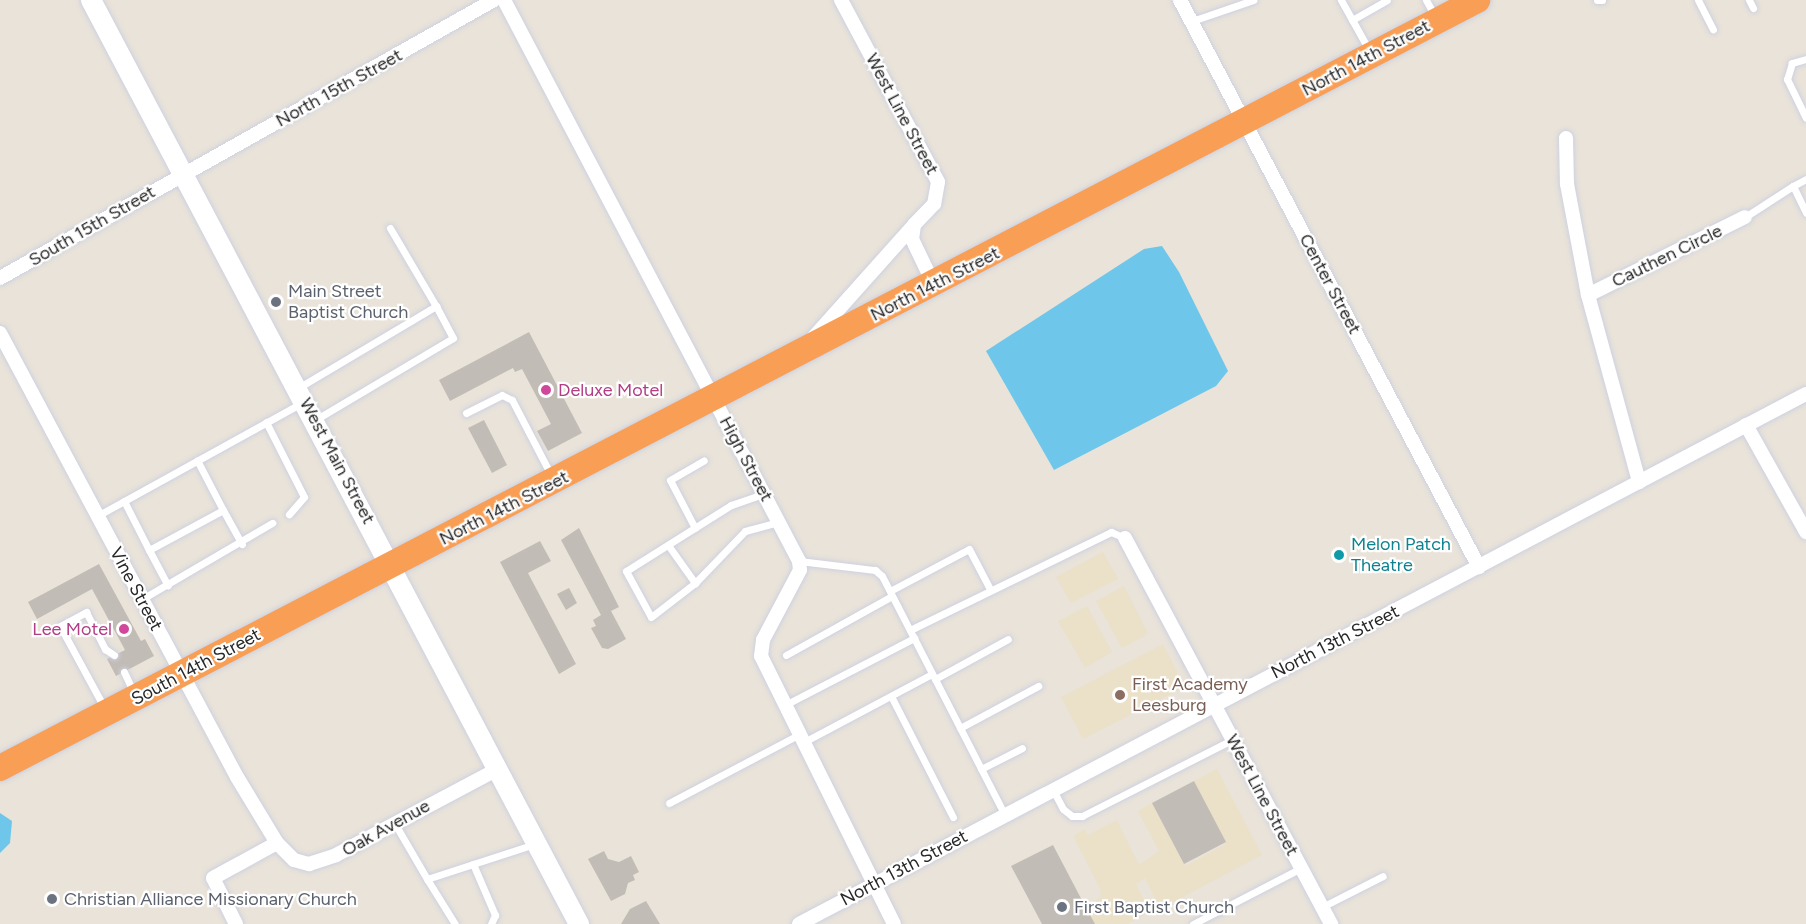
<!DOCTYPE html>
<html>
<head>
<meta charset="utf-8">
<style>
	body { margin:0 }
	#map { position:relative; width:1806px; height:924px; overflow:hidden; background:#e9e3d9; font-family:Figtree,sans-serif }
	div>[style] { position:absolute }
	[style*='--x'] { left:calc(var(--x)*1px); top:calc(var(--y)*1px); width:calc(var(--w)*1px); rotate:calc(var(--a)*1deg) }
	.education>* { inset:0; background:#ebe0c8 }
	.water>* { inset:0; background:#6ec6ea }
	.building>* { inset:0; background:#c2bcb6 }
	.roads { filter:drop-shadow(0 0 2px #ced1e0) drop-shadow(0 0 2px #ced1e0) }
	.lane>* { height:7px; margin:-3.5px; padding:0 3.5px; transform-origin:3.5px; border-radius:3.5px; background:#fff }
	.street>* { height:14px; margin:-7px; padding:0 7px; transform-origin:7px; border-radius:7px; background:#fff }
	.secondary>* { height:20px; margin:-10px; padding:0 10px; transform-origin:10px; border-radius:10px; background:#fff }
	.highway>* { height:26px; margin:-13px; padding:0 13px; transform-origin:13px; border-radius:13px; background:#f89f55 }
	.dots>* { width:16px; height:16px; translate:-50% -50%; box-sizing:border-box; border:3px solid #fff; border-radius:50% }
	span { translate:-50% -50%; white-space:nowrap; text-align:center; line-height:1.15; -webkit-text-stroke:4.5px #fff; paint-order:stroke }
	.street-label { font-size:18px; color:#272727 }
	.worship-label { font-size:18px; color:#5b616d }
	.left { translate:0 -50%; text-align:left }
	.hotel-label { font-size:18px; color:#b23c85 }
	.right { translate:-100% -50%; text-align:right }
	.culture-label { font-size:18px; color:#0d838f }
	.education-label { font-size:18px; color:#785e54 }
</style>
</head>
<body>
<div id="map">
	<div class="education">
		<i style="clip-path:polygon(1103px 552px,1118px 579px,1071px 603px,1056px 577px)"></i>
		<i style="clip-path:polygon(1124px 586px,1148px 634px,1122px 648px,1096px 601px)"></i>
		<i style="clip-path:polygon(1087px 606px,1112px 652px,1085px 668px,1058px 621px)"></i>
		<i style="clip-path:polygon(1163px 644px,1185px 687px,1083px 739px,1061px 697px)"></i>
		<i style="clip-path:polygon(1217px 769px,1262px 855px,1160px 909px,1145px 878px,1136px 884px,1150px 912px,1128px 924px,1094px 924px,1085px 906px,1101px 897px,1100px 888px,1073px 836px,1085px 829px,1088px 835px,1117px 820px,1139px 865px,1159px 851px,1138px 811px,1152px 803px,1185px 866px,1226px 844px,1194px 781px)"></i>
	</div>
	<div class="water">
		<i style="clip-path:polygon(1162px 246px,1179px 272px,1228px 371px,1216px 386px,1054px 470px,986px 351px,1144px 249px)"></i>
		<i style="clip-path:polygon(0 813px,12px 821px,10px 843px,0 853px)"></i>
	</div>
	<div class="building">
		<i style="clip-path:polygon(529px 332px,582px 433px,548px 451px,537px 431px,551px 424px,522px 369px,515px 372px,513px 368px,450px 401px,439px 380px)"></i>
		<i style="clip-path:polygon(484px 420px,507px 465px,492px 473px,468px 428px)"></i>
		<i style="clip-path:polygon(579px 528px,619px 607px,611px 611px,626px 639px,608px 649px,602px 648px,591px 628px,596px 626px,593px 620px,601px 615px,561px 540px)"></i>
		<i style="clip-path:polygon(540px 541px,551px 561px,528px 573px,576px 664px,559px 674px,500px 562px)"></i>
		<i style="clip-path:polygon(99px 564px,141px 641px,145px 639px,154px 656px,116px 676px,107px 659px,125px 650px,92px 589px,37px 619px,28px 602px)"></i>
		<i style="clip-path:polygon(569px 588px,577px 603px,566px 610px,557px 594px)"></i>
		<i style="clip-path:polygon(1194px 781px,1226px 842px,1184px 864px,1152px 803px)"></i>
		<i style="clip-path:polygon(1053px 845px,1085px 906px,1095px 924px,1042px 924px,1011px 866px)"></i>
		<i style="clip-path:polygon(604px 851px,608px 859px,619px 862px,631px 856px,639px 872px,633px 875px,635px 880px,628px 883px,625px 894px,611px 901px,588px 859px)"></i>
		<i style="clip-path:polygon(646px 901px,660px 924px,621px 924px,630px 909px)"></i>
	</div>
	<div class="roads">
		<div class="lane">
			<i style="--x:1341;--y:0;--w:57;--a:60.8"></i>
			<i style="--x:1426;--y:0;--w:18;--a:61"></i>
			<i style="--x:1597;--y:0;--w:5;--a:0"></i>
			<i style="--x:1698;--y:0;--w:33;--a:63"></i>
			<i style="--x:1749;--y:0;--w:9;--a:63"></i>
			<i style="--x:1352;--y:20;--w:40;--a:-29.7"></i>
			<i style="--x:1192;--y:21;--w:65;--a:-19"></i>
			<i style="--x:1806;--y:59;--w:15;--a:164"></i>
			<i style="--x:1792;--y:63;--w:17;--a:107"></i>
			<i style="--x:1787;--y:79;--w:43;--a:64"></i>
			<i style="--x:1806;--y:179;--w:15;--a:152"></i>
			<i style="--x:1793;--y:186;--w:30;--a:64"></i>
			<i style="--x:1745;--y:217;--w:57;--a:-32.9"></i>
			<i style="--x:390;--y:228;--w:91;--a:59.5"></i>
			<i style="--x:298;--y:388;--w:161;--a:-30.7"></i>
			<i style="--x:436;--y:306;--w:36;--a:62"></i>
			<i style="--x:453;--y:338;--w:161;--a:149.3"></i>
			<i style="--x:466;--y:413;--w:40;--a:-26.6"></i>
			<i style="--x:502;--y:395;--w:11;--a:27"></i>
			<i style="--x:512;--y:400;--w:87;--a:62.5"></i>
			<i style="--x:266;--y:422;--w:84;--a:63.1"></i>
			<i style="--x:304;--y:497;--w:23;--a:131"></i>
			<i style="--x:763;--y:494;--w:34;--a:161"></i>
			<i style="--x:731;--y:505;--w:124;--a:147.8"></i>
			<i style="--x:626;--y:571;--w:52;--a:61.5"></i>
			<i style="--x:651;--y:617;--w:56;--a:-37.7"></i>
			<i style="--x:695;--y:583;--w:72;--a:-46.1"></i>
			<i style="--x:745;--y:531;--w:35;--a:-15"></i>
			<i style="--x:124;--y:501;--w:55;--a:63"></i>
			<i style="--x:149;--y:550;--w:84;--a:-28.4"></i>
			<i style="--x:223;--y:510;--w:56;--a:-117.5"></i>
			<i style="--x:223;--y:510;--w:39;--a:61"></i>
			<i style="--x:97;--y:516;--w:234;--a:-28.9"></i>
			<i style="--x:695;--y:528;--w:54;--a:-117.5"></i>
			<i style="--x:670;--y:480;--w:39;--a:-30"></i>
			<i style="--x:668;--y:545;--w:47;--a:54.6"></i>
			<i style="--x:149;--y:550;--w:40;--a:62"></i>
			<i style="--x:799;--y:561;--w:77;--a:6.8"></i>
			<i style="--x:875;--y:570;--w:9;--a:41"></i>
			<i style="--x:882;--y:576;--w:269;--a:62.8"></i>
			<i style="--x:890;--y:591;--w:89;--a:-28"></i>
			<i style="--x:969;--y:549;--w:45;--a:62.3"></i>
			<i style="--x:142;--y:599;--w:151;--a:-30.3"></i>
			<i style="--x:910;--y:630;--w:224;--a:-26"></i>
			<i style="--x:1111;--y:532;--w:15;--a:23"></i>
			<i style="--x:786;--y:655;--w:121;--a:-29.1"></i>
			<i style="--x:124;--y:672;--w:23;--a:65"></i>
			<i style="--x:935;--y:679;--w:83;--a:-28.7"></i>
			<i style="--x:891;--y:696;--w:136;--a:62.9"></i>
			<i style="--x:783;--y:706;--w:148;--a:-27.4"></i>
			<i style="--x:105;--y:709;--w:94;--a:-118.5"></i>
			<i style="--x:60;--y:626;--w:30;--a:-28"></i>
			<i style="--x:86;--y:612;--w:42;--a:62.8"></i>
			<i style="--x:105;--y:649;--w:11;--a:34"></i>
			<i style="--x:960;--y:728;--w:89;--a:-28.3"></i>
			<i style="--x:802;--y:743;--w:147;--a:-28"></i>
			<i style="--x:981;--y:769;--w:46;--a:-27.1"></i>
			<i style="--x:1053;--y:790;--w:21;--a:62"></i>
			<i style="--x:1063;--y:809;--w:11;--a:38"></i>
			<i style="--x:1072;--y:816;--w:10;--a:0"></i>
			<i style="--x:1082;--y:816;--w:168;--a:-26.9"></i>
			<i style="--x:669;--y:803;--w:146;--a:-27.8"></i>
			<i style="--x:395;--y:824;--w:64;--a:59.8"></i>
			<i style="--x:427;--y:879;--w:114;--a:-18"></i>
			<i style="--x:473;--y:864;--w:56;--a:66.7"></i>
			<i style="--x:495;--y:915;--w:10;--a:114"></i>
			<i style="--x:427;--y:879;--w:53;--a:58.1"></i>
			<i style="--x:1322;--y:907;--w:68;--a:-26.9"></i>
			<i style="--x:1193;--y:924;--w:122;--a:-27.4"></i>
		</div>
		<div class="street">
			<i style="--x:504;--y:0;--w:634;--a:62.26"></i>
			<i style="--x:799;--y:561;--w:9;--a:84"></i>
			<i style="--x:800;--y:570;--w:79;--a:117.9"></i>
			<i style="--x:763;--y:640;--w:16;--a:97"></i>
			<i style="--x:761;--y:656;--w:299;--a:63.6"></i>
			<i style="--x:841;--y:0;--w:206;--a:61.9"></i>
			<i style="--x:938;--y:182;--w:22;--a:100"></i>
			<i style="--x:934;--y:204;--w:29;--a:134"></i>
			<i style="--x:914;--y:225;--w:14;--a:98"></i>
			<i style="--x:912;--y:239;--w:51;--a:64.4"></i>
			<i style="--x:1180;--y:0;--w:641;--a:62.2"></i>
			<i style="--x:1566;--y:138;--w:46;--a:88.8"></i>
			<i style="--x:1567;--y:184;--w:113;--a:79.3"></i>
			<i style="--x:1588;--y:295;--w:194;--a:74.7"></i>
			<i style="--x:0;--y:278;--w:567;--a:-29.37"></i>
			<i style="--x:1588;--y:295;--w:175;--a:-26.4"></i>
			<i style="--x:0;--y:333;--w:503;--a:61.91"></i>
			<i style="--x:237;--y:777;--w:77;--a:58.8"></i>
			<i style="--x:277;--y:843;--w:24;--a:45"></i>
			<i style="--x:294;--y:860;--w:16;--a:15"></i>
			<i style="--x:309;--y:864;--w:28;--a:-18"></i>
			<i style="--x:336;--y:855;--w:183;--a:-28"></i>
			<i style="--x:813;--y:338;--w:152;--a:-48.2"></i>
			<i style="--x:1746;--y:425;--w:123;--a:60.7"></i>
			<i style="--x:1125;--y:538;--w:438;--a:61.9"></i>
			<i style="--x:236;--y:924;--w:51;--a:-116.6"></i>
			<i style="--x:213;--y:878;--w:73;--a:-28.7"></i>
			<i style="--x:799;--y:924;--w:1138;--a:-27.76"></i>
		</div>
		<div class="secondary">
			<i style="--x:91;--y:0;--w:1045;--a:62.16"></i>
		</div>
		<div class="highway">
			<i style="--x:0;--y:768;--w:1665;--a:-27.47"></i>
		</div>
	</div>
	<div class="dots">
		<i style="left:276px;top:302px;background:#6b7280"></i>
		<i style="left:546px;top:390px;background:#d1479c"></i>
		<i style="left:1339px;top:555px;background:#0f9aa8"></i>
		<i style="left:124px;top:629px;background:#d1479c"></i>
		<i style="left:1120px;top:695px;background:#8d6e63"></i>
		<i style="left:52px;top:899px;background:#6b7280"></i>
		<i style="left:1062px;top:907px;background:#6b7280"></i>
	</div>
	<div class="street-label">
		<span style="left:1366px;top:58px;rotate:-28deg">North 14th Street</span>
		<span style="left:339px;top:88px;rotate:-29deg">North 15th Street</span>
		<span style="left:902px;top:114px;rotate:62deg">West Line Street</span>
		<span style="left:92px;top:226px;rotate:-30deg">South 15th Street</span>
		<span style="left:1667px;top:256px;rotate:-26deg">Cauthen Circle</span>
		<span style="left:935px;top:284px;rotate:-27deg">North 14th Street</span>
		<span style="left:1330px;top:284px;rotate:62deg">Center Street</span>
		<span style="left:746px;top:459px;rotate:62deg">High Street</span>
		<span style="left:337px;top:461px;rotate:62deg">West Main Street</span>
		<span style="left:504px;top:508px;rotate:-27deg">North 14th Street</span>
		<span style="left:136px;top:589px;rotate:62deg">Vine Street</span>
		<span style="left:1335px;top:642px;rotate:-27deg">North 13th Street</span>
		<span style="left:196px;top:667px;rotate:-28deg">South 14th Street</span>
		<span style="left:1262px;top:795px;rotate:62deg">West Line Street</span>
		<span style="left:386px;top:828px;rotate:-29deg">Oak Avenue</span>
		<span style="left:904px;top:868px;rotate:-28deg">North 13th Street</span>
	</div>
	<div class="worship-label">
		<span class="left" style="left:288px;top:302px">Main Street<br>Baptist Church</span>
		<span class="left" style="left:64px;top:899px">Christian Alliance Missionary Church</span>
		<span class="left" style="left:1074px;top:907px">First Baptist Church</span>
	</div>
	<div class="hotel-label">
		<span class="left" style="left:558px;top:390px">Deluxe Motel</span>
		<span class="right" style="left:112px;top:629px">Lee Motel</span>
	</div>
	<div class="culture-label">
		<span class="left" style="left:1351px;top:555px">Melon Patch<br>Theatre</span>
	</div>
	<div class="education-label">
		<span class="left" style="left:1132px;top:695px">First Academy<br>Leesburg</span>
	</div>
</div>
</body>
</html>
